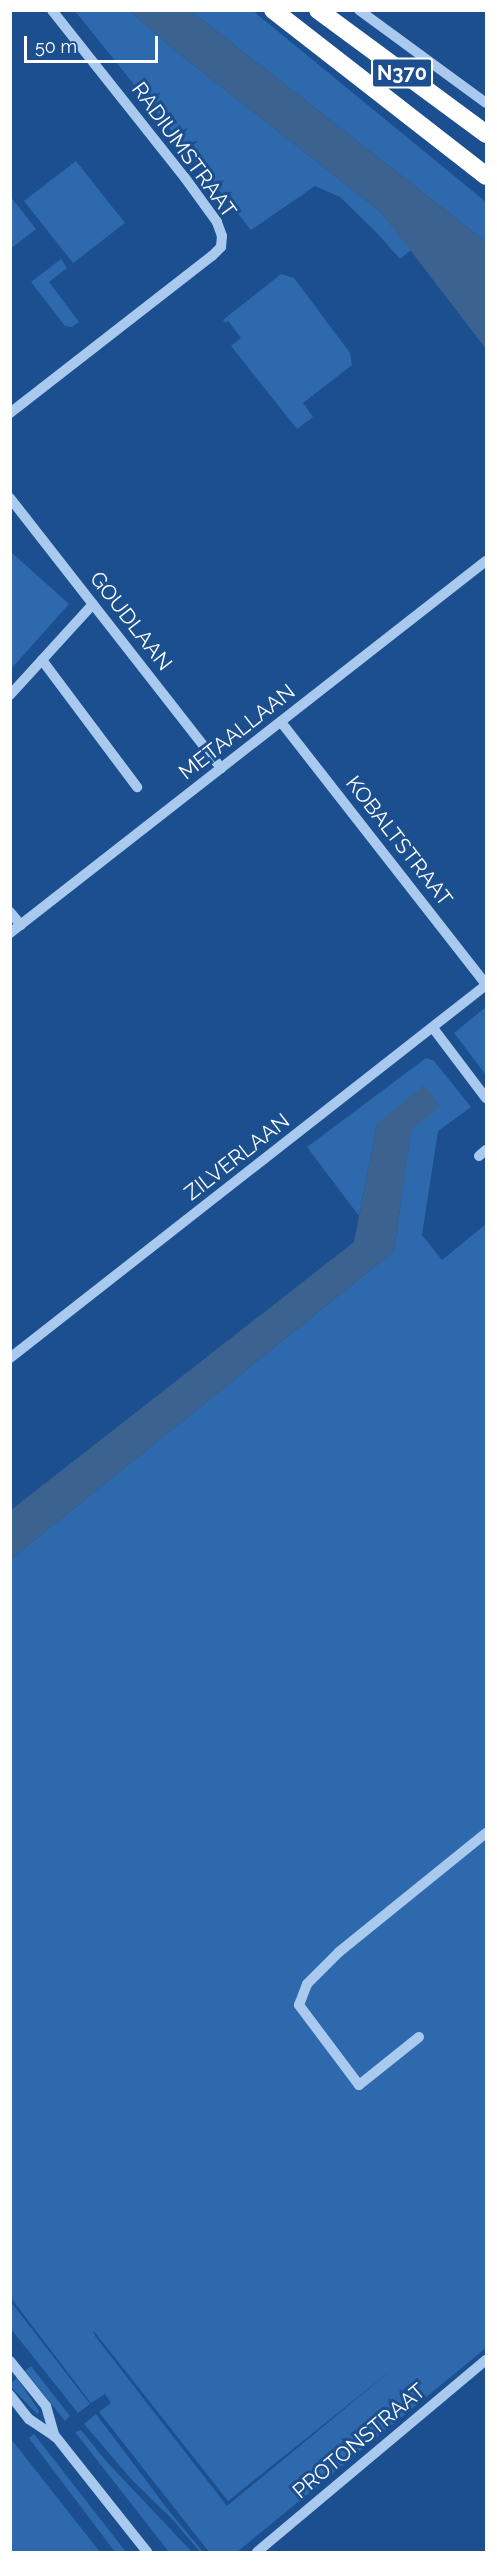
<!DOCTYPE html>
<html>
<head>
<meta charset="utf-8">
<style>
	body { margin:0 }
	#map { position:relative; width:497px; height:2563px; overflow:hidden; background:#1b4f8f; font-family:Raleway,sans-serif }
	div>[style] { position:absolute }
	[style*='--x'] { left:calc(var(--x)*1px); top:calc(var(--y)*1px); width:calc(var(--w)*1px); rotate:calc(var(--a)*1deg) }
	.green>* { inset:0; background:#2e69ad }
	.water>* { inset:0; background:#3c6290 }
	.minor>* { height:10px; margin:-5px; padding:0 5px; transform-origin:5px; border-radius:5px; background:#a9c9ee }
	.highway>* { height:18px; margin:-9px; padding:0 9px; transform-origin:9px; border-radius:9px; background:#fff }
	span { translate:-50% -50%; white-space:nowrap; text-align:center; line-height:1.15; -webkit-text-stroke:6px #1b4f8f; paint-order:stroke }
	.shield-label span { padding:2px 4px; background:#1b4f8f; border:2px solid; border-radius:4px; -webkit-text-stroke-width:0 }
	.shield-label { font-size:20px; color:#fff; font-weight:700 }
	.street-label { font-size:21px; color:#fff }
	.frame { position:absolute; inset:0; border:12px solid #fff; pointer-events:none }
	.scale { position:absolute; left:24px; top:36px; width:134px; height:27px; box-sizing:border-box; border:3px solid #fff; border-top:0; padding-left:8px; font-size:18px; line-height:21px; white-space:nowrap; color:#fff; -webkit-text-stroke:4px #1b4f8f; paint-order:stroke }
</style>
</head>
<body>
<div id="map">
	<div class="green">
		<i style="clip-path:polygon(75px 11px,130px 11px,177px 52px,381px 212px,411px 250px,400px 259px,378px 234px,340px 197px,315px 186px,251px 230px)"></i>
		<i style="clip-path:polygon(191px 11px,253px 11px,486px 202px,486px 242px)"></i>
		<i style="clip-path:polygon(76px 161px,125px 223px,73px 263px,24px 201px)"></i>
		<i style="clip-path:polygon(11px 197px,36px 229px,13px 247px,10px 243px)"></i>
		<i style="clip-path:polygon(61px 259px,67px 268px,49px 282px,79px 322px,72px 327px,65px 326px,31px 282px)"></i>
		<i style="clip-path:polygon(281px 274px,294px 278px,350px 353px,352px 365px,303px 403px,313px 417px,297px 429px,231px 346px,241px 338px,228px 321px,225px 323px,223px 320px)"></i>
		<i style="clip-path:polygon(11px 552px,69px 604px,11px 669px,10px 552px)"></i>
		<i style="clip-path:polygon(486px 1007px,486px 1075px,454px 1033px)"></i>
		<i style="clip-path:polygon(evenodd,426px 1058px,434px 1061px,471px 1107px,438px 1131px,422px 1235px,442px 1260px,486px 1224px,486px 2348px,237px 2552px,209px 2552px,99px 2412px,111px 2403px,105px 2394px,91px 2403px,11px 2298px,11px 1559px,394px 1251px,411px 1129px,377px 1124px,359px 1216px,307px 1147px,426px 1058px,93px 2330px,228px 2501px,394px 2368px,227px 2506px,95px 2336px,93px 2330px)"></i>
		<i style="clip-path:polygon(11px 2302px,90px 2404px,78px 2413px,11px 2329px)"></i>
		<i style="clip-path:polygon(31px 2366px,70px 2416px,65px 2421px,25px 2371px)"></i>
		<i style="clip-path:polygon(17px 2378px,39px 2411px,38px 2415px,11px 2387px,11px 2383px)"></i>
		<i style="clip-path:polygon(96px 2414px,169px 2511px,203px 2552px,200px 2552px,173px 2520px,132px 2480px,84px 2424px)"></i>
		<i style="clip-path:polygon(81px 2430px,106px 2461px,192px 2552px,169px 2552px,75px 2432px)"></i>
		<i style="clip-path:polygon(34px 2434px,126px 2552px,115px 2552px,29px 2438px)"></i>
		<i style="clip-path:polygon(11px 2439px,100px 2552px,11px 2552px)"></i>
	</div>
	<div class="water">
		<i style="clip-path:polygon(130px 11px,191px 11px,486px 242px,486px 349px,381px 212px,177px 52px)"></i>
		<i style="clip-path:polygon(424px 1085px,440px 1106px,411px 1130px,394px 1251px,11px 1559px,11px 1510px,354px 1242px,377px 1124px)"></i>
	</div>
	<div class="minor">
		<i style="--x:359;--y:10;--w:157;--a:36.2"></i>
		<i style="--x:10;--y:413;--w:256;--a:-37.9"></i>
		<i style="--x:212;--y:256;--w:13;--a:-45"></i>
		<i style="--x:221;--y:247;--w:11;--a:-85"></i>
		<i style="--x:222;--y:236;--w:15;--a:-110"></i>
		<i style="--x:217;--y:222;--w:54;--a:-126"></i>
		<i style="--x:185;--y:178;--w:214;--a:-128.4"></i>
		<i style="--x:10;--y:498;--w:343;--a:52"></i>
		<i style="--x:42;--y:660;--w:159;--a:53.2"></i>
		<i style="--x:10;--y:695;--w:123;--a:-47.6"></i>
		<i style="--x:281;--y:722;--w:333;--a:52"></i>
		<i style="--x:10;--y:912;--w:17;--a:50"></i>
		<i style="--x:10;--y:933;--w:604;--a:-38.01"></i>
		<i style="--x:433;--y:1028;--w:88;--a:52.9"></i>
		<i style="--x:479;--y:1156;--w:9;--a:-41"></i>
		<i style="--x:10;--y:1358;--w:605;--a:-38.08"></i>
		<i style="--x:419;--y:2037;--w:77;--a:141.3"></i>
		<i style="--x:359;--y:2085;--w:100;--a:-126.9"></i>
		<i style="--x:299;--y:2005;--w:22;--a:-69"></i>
		<i style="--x:307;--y:1984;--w:45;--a:-45"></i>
		<i style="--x:339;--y:1952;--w:189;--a:-39"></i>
		<i style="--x:10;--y:2361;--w:58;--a:51.3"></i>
		<i style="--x:46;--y:2406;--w:32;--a:74"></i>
		<i style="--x:10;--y:2395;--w:31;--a:52"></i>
		<i style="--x:29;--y:2419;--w:32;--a:34"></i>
		<i style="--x:56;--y:2437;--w:147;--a:51.6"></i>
		<i style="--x:257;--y:2552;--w:299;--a:-40"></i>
	</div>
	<div class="highway">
		<i style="--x:273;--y:10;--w:270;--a:37.9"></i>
		<i style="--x:318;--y:10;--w:209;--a:36.4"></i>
	</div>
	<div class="shield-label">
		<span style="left:402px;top:73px">N370</span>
	</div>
	<div class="street-label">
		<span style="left:184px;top:150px;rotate:54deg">RADIUMSTRAAT</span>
		<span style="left:131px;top:621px;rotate:52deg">GOUDLAAN</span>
		<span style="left:237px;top:732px;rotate:-38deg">METAALLAAN</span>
		<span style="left:399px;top:841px;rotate:52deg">KOBALTSTRAAT</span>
		<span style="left:237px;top:1157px;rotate:-38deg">ZILVERLAAN</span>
		<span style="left:359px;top:2441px;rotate:-40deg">PROTONSTRAAT</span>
	</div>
	<div class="frame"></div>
	<div class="scale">50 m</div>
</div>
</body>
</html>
